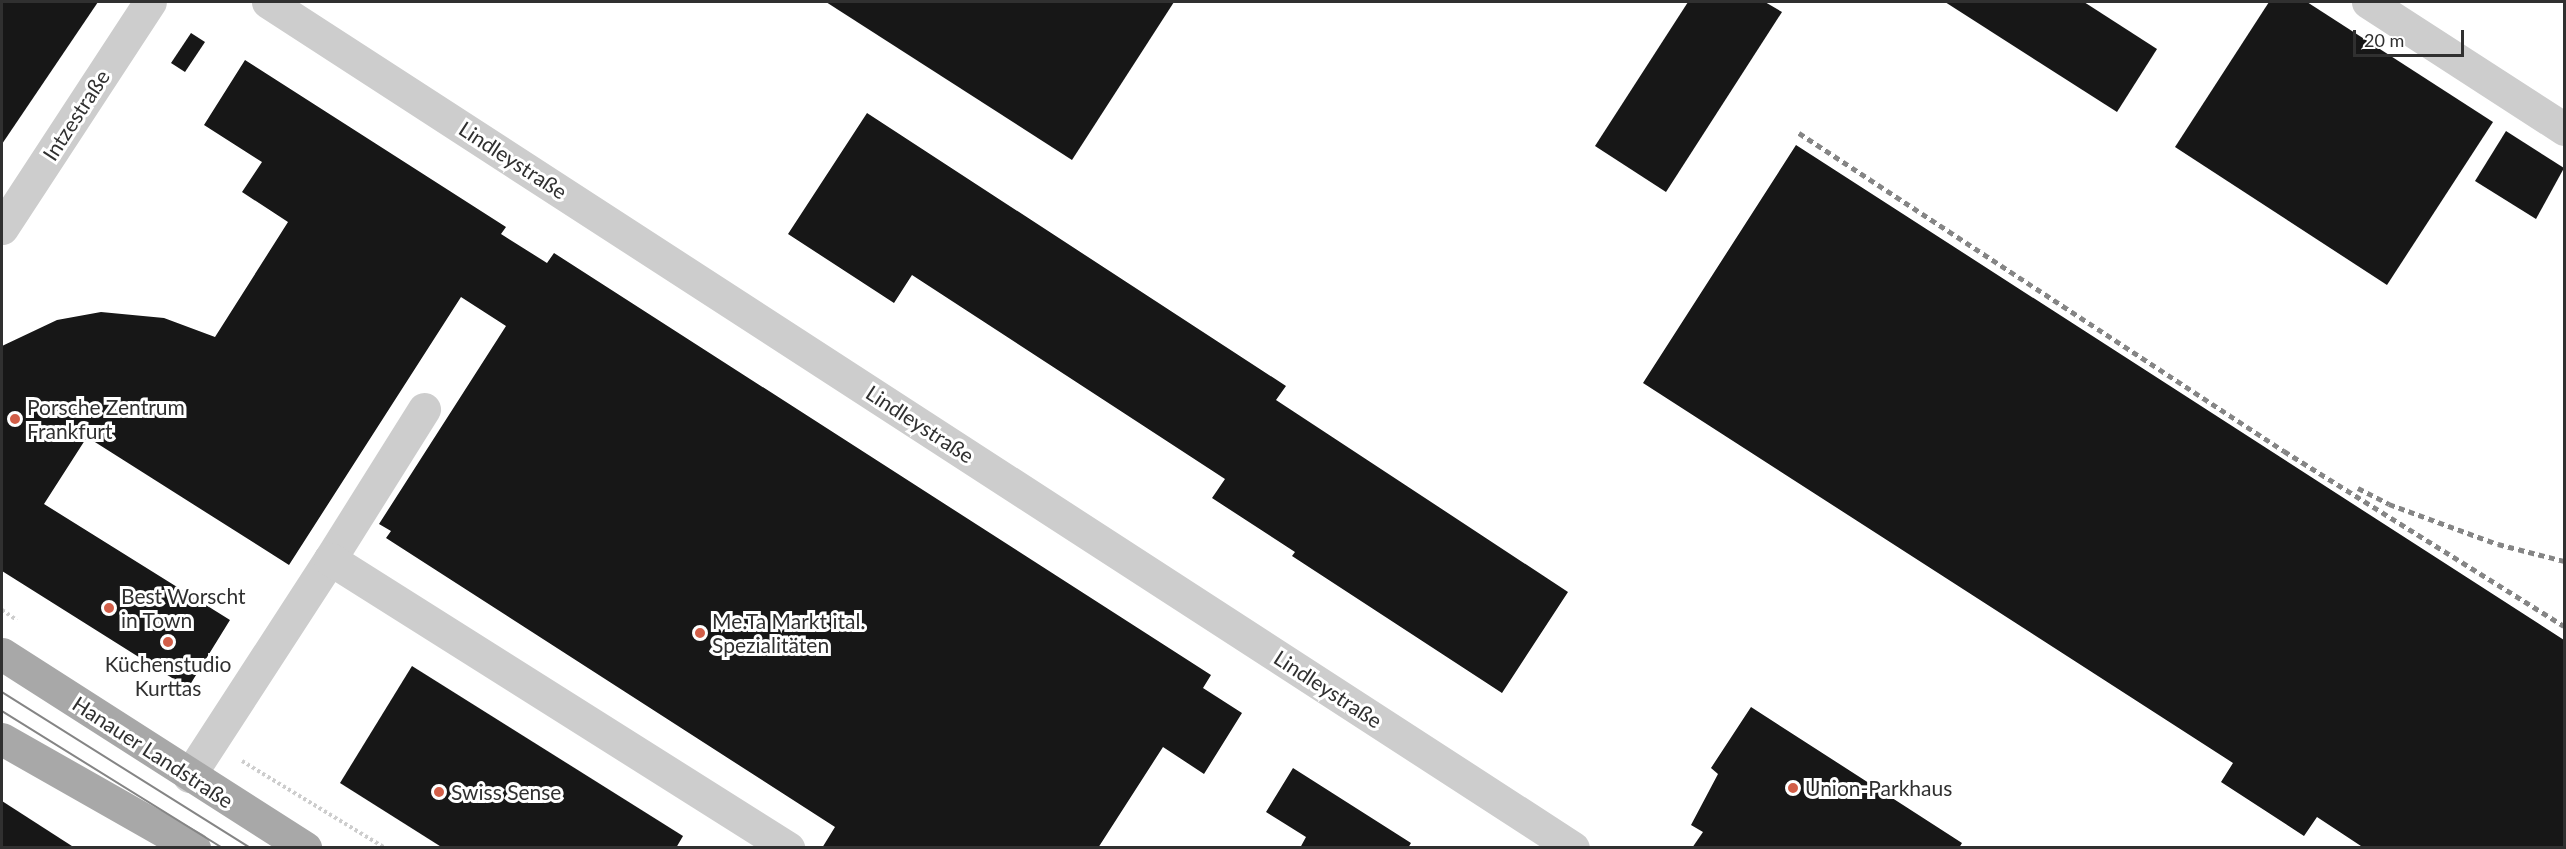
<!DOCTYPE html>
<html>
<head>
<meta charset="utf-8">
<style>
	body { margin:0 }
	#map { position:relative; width:2566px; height:849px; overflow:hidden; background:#fff; font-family:Lato,sans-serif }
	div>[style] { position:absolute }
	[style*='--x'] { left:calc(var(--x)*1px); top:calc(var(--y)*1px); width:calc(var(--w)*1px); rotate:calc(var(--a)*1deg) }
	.building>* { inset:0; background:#171717 }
	.path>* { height:4px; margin-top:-2px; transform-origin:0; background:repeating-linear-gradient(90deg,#cdcdcd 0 3px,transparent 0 6px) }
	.minor>* { height:33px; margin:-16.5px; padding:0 16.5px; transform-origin:16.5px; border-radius:16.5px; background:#cdcdcd }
	.major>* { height:33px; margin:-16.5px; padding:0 16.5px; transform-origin:16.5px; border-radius:16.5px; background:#a8a8a8 }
	.tram>* { height:1.5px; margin:-0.75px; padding:0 0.75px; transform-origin:0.75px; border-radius:0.75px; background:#858585 }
	.rail>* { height:4.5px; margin-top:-2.25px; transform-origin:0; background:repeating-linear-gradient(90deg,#858585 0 6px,transparent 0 10.5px) }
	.dots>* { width:16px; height:16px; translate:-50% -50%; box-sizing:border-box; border:3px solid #fff; border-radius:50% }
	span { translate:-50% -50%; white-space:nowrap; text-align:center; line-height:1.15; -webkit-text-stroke:6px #fff; paint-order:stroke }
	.street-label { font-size:21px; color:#303030 }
	.poi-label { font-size:21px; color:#303030 }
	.left { translate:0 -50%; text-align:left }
	.frame { position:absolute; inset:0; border:3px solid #303030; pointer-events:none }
	.scale { position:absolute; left:2353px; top:30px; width:111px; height:27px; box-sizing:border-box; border:3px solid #303030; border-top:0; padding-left:8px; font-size:18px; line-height:21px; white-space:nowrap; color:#303030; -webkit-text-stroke:4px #fff; paint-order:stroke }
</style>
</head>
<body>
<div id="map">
	<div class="building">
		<i style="clip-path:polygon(2px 2px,98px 2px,2px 144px)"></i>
		<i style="clip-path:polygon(826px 2px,1174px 2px,1072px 160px)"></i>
		<i style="clip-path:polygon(1688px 2px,1765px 2px,1782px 12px,1666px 192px,1595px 146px)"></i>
		<i style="clip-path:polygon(1945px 2px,2084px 2px,2157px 49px,2117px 112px)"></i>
		<i style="clip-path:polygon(2269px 2px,2307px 2px,2493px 122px,2387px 285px,2175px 147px)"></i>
		<i style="clip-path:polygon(191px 33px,205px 42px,185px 72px,171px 63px)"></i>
		<i style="clip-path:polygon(245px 60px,506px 227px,501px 234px,547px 263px,554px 253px,1211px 675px,1203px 688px,1242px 713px,1204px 774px,1163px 747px,1098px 848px,822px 848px,835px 827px,386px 538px,391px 531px,379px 524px,506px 326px,461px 297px,289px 565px,87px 437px,44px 504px,230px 620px,188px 688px,2px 571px,2px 346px,57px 320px,101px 312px,164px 318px,215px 337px,288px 222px,242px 192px,262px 162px,204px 125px)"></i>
		<i style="clip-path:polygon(867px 113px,1286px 386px,1276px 400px,1568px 592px,1502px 693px,1292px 556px,1295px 552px,1212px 498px,1225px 479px,912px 275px,894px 303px,788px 234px)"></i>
		<i style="clip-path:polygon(2506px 131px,2564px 168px,2536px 219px,2475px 181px)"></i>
		<i style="clip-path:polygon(1796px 145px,2564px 640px,2564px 848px,2364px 848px,2317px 817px,2304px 836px,2221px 782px,2233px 763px,1643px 383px)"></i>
		<i style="clip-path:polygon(412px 666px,683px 836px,676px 848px,443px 848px,340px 783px)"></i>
		<i style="clip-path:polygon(1751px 707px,1962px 843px,1959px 848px,1692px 848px,1703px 832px,1691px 825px,1718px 774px,1711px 768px)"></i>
		<i style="clip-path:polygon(1293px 768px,1411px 843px,1408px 848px,1300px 848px,1306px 837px,1266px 812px)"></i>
		<i style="clip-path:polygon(2px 801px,75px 848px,2px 848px)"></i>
	</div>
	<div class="path">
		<i style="--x:2;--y:610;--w:18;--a:34"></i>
		<i style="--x:242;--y:761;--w:167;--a:31.3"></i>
	</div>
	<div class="minor">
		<i style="--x:268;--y:2;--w:1555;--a:32.95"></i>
		<i style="--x:2368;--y:2;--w:234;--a:32.9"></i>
		<i style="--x:2;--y:228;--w:270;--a:-56.8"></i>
		<i style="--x:330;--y:559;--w:177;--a:-57.9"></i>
		<i style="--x:189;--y:776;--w:259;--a:-57"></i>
		<i style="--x:330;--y:559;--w:542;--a:32.25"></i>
	</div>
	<div class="major">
		<i style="--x:2;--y:654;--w:360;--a:32.6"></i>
		<i style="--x:2;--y:739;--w:221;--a:29.6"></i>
	</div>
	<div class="tram">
		<i style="--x:2;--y:692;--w:294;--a:32.1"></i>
		<i style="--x:2;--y:711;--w:260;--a:31.8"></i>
	</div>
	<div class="rail">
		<i style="--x:1799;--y:133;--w:580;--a:33.25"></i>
		<i style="--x:2284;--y:451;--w:330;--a:32"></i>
		<i style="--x:2358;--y:488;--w:35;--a:27"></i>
		<i style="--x:2389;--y:504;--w:116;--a:20.2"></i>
		<i style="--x:2498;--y:544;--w:68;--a:14.4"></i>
	</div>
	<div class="dots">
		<i style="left:15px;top:419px;background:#d25e48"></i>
		<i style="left:109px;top:608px;background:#d25e48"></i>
		<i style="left:700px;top:633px;background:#d25e48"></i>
		<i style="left:168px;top:642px;background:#d25e48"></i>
		<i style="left:1793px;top:788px;background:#d25e48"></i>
		<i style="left:439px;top:792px;background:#d25e48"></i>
	</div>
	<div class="street-label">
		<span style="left:76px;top:115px;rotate:-57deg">Intzestraße</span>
		<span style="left:513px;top:160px;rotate:33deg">Lindleystraße</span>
		<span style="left:920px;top:424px;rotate:33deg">Lindleystraße</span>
		<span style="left:1328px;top:689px;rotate:33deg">Lindleystraße</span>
		<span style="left:153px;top:752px;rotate:33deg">Hanauer Landstraße</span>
	</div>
	<div class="poi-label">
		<span class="left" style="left:27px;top:419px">Porsche Zentrum<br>Frankfurt</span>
		<span class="left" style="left:121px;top:608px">Best Worscht<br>in Town</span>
		<span class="left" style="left:712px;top:633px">Me.Ta Markt ital.<br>Spezialitäten</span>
		<span style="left:168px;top:676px">Küchenstudio<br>Kurttas</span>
		<span class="left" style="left:1805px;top:788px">Union-Parkhaus</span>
		<span class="left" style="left:451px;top:792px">Swiss Sense</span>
	</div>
	<div class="frame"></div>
	<div class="scale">20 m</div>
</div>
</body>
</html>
